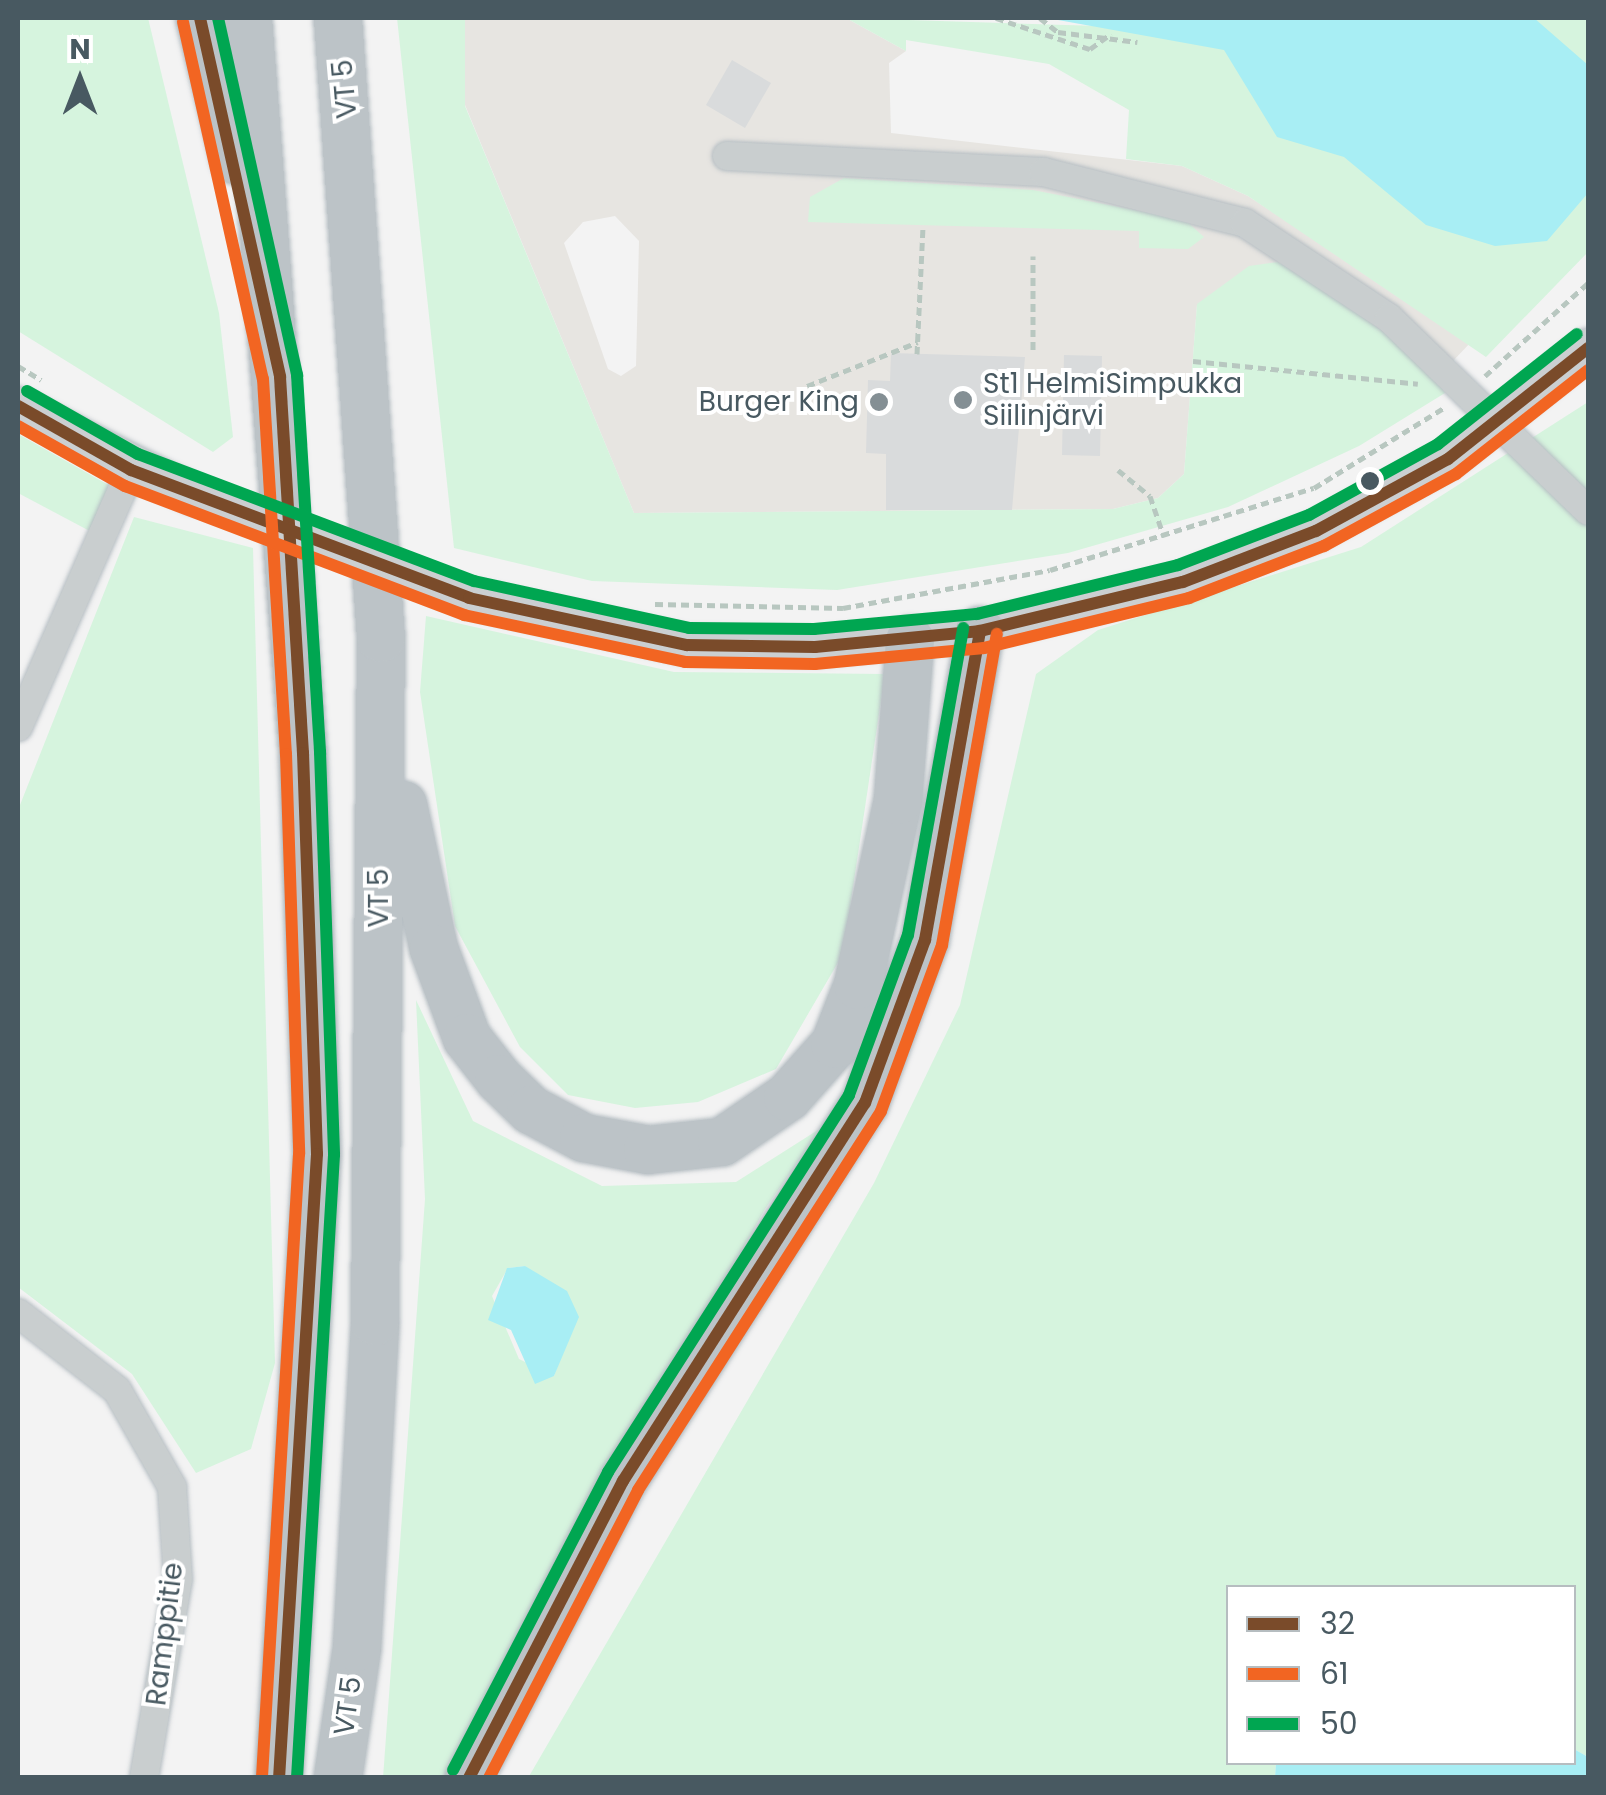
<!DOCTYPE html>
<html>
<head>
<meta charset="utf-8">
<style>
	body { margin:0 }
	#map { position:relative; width:1606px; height:1795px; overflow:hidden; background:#f3f3f3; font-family:Poppins,sans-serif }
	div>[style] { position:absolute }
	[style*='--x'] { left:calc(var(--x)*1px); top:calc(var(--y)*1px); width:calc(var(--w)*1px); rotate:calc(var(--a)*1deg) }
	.commercial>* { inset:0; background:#e7e5e1 }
	.green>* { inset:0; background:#d6f4de }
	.water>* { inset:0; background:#a8eef4 }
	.building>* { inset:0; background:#d9dbdc }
	.path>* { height:5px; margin-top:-2.5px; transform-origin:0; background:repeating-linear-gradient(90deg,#b8c7c0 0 8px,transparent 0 13px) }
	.roads { filter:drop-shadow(0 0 2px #b6bec3) drop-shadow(0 0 2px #b6bec3) }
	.street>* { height:28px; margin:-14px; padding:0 14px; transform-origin:14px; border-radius:14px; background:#c9cecf }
	.secondary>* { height:38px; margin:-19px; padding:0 19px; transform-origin:19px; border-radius:19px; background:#cbcfd1 }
	.highway>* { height:48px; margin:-24px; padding:0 24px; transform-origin:24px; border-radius:24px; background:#bcc3c7 }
	.secondary-bridge>* { height:38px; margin:-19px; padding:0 19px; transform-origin:19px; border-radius:19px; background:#cbcfd1 }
	.bus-1>* { height:12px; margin:-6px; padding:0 6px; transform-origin:6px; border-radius:6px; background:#7a4b2a }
	.bus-2>* { height:12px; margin:-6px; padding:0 6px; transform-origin:6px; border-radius:6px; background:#f26522 }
	.bus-3>* { height:12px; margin:-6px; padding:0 6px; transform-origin:6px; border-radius:6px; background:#00a651 }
	.dots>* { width:28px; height:28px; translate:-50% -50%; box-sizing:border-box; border:5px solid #fff; border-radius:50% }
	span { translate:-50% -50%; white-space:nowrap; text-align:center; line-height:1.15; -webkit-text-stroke:8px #fff; paint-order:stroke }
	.street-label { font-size:28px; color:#485961 }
	.poi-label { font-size:28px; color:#485961 }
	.left { translate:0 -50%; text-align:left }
	.right { translate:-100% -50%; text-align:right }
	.frame { position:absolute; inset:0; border:20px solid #485961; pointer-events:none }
	.legend { position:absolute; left:1226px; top:1585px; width:350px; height:180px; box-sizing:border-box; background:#fff; border:2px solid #b6bdc0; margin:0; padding:12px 18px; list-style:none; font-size:30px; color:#485961 }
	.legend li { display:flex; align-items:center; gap:20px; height:50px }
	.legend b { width:50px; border:2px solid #b6bdc0 }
	.north { position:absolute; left:30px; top:30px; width:100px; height:100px; -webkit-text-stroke:8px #fff; paint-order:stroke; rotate:0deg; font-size:28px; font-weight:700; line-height:40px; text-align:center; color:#485961 }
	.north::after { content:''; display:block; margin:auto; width:35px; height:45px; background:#485961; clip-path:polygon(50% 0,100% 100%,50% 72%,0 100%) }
</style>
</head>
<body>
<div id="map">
	<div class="commercial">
		<i style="clip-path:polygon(evenodd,465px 18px,846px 18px,906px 51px,889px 63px,891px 133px,1182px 166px,1248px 196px,1471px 342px,1436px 379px,1197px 305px,1184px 474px,1158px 498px,1113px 509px,634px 513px,465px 105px,465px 18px,615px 216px,639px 241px,636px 366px,621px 376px,608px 369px,564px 243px,583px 222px,615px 216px)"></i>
	</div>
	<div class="green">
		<i style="clip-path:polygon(18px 18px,148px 18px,219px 313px,233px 437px,213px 452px,18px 331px)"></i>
		<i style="clip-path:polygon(397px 18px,465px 18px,465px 106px,634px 513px,1113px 509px,1158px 498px,1184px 474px,1197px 304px,1249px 266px,1278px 262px,1301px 274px,1425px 361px,1445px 393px,1359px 446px,1228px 507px,1068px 553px,837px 590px,592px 581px,454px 548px)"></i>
		<i style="clip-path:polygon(846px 18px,1099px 26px,1588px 18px,1588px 252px,1486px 357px,1248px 196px,1182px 166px,1126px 159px,1129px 110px,1049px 64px,906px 40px,906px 51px)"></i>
		<i style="clip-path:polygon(844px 178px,1033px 190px,1185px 220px,1204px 237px,1188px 249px,1139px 248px,1139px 231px,808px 222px,810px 197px)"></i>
		<i style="clip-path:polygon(1588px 402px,1588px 1757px,1574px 1749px,1574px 1588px,1228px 1588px,1228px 1762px,1276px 1763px,1275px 1777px,528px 1778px,874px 1183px,960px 1005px,1036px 674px,1098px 630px,1361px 547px)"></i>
		<i style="clip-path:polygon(18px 434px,121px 492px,101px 537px,18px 493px)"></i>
		<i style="clip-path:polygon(134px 517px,253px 548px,275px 1363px,251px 1449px,196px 1473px,132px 1374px,18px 1287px,18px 810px)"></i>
		<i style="clip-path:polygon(426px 616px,674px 672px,885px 674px,843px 954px,776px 1069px,698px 1102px,635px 1108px,568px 1095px,520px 1047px,455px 926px,420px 692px)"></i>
		<i style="clip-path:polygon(evenodd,416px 1000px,473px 1121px,602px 1186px,736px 1182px,821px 1128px,765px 1209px,446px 1777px,383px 1778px,425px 1199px,416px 1000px,525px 1266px,563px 1349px,554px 1376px,519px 1359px,492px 1296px,508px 1268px,525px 1266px)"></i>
	</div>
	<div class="water">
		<i style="clip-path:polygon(1047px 18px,1534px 18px,1588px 65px,1588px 193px,1547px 241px,1495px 246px,1426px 225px,1344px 157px,1277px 137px,1224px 50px)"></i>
		<i style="clip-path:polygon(525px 1266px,567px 1291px,579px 1317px,554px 1376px,535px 1384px,511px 1330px,488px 1320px,507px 1268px)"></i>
		<i style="clip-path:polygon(1574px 1749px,1588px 1757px,1588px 1777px,1275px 1777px,1276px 1763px,1574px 1762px)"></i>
	</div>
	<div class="building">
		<i style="clip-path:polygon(732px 60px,771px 83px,745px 128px,706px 105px)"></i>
		<i style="clip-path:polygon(891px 353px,1025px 357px,1012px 510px,886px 510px,886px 454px,866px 453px,868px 380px,890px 381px)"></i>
		<i style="clip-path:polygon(1064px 355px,1102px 356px,1100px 456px,1062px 455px)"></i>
	</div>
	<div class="path">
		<i style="--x:996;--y:18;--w:99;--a:18.3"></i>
		<i style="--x:1090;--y:49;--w:26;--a:-36"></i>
		<i style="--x:1040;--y:18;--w:23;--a:38"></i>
		<i style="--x:1058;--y:32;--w:80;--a:7.2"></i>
		<i style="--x:1033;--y:350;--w:94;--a:-90"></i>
		<i style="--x:917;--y:354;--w:129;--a:-87.3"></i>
		<i style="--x:1193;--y:361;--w:226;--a:5.8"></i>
		<i style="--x:18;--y:366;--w:27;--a:31"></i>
		<i style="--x:1485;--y:376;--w:139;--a:-42.1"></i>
		<i style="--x:807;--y:386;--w:119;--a:-21.6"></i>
		<i style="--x:1118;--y:470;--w:41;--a:39.1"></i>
		<i style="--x:1150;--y:496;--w:43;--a:71.1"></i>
		<i style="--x:655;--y:604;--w:188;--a:1.2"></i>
		<i style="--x:843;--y:608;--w:210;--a:-10.4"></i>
		<i style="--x:1050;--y:570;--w:276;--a:-17.3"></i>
		<i style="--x:1314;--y:488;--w:154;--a:-31.7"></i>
	</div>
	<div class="roads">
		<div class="street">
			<i style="--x:727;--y:156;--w:317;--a:2.9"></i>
			<i style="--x:1044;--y:172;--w:207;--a:14.2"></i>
			<i style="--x:1245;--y:223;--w:173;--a:33.4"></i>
			<i style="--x:1389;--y:318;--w:277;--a:44.1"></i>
			<i style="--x:18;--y:727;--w:281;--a:-66.3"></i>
			<i style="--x:18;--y:1313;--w:125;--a:37.9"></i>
			<i style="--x:117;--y:1390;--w:112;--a:60.4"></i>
			<i style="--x:172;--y:1487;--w:92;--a:86.3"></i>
			<i style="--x:178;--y:1579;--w:202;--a:99.7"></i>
		</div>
		<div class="secondary">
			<i style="--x:18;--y:406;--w:197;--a:26.8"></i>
			<i style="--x:469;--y:598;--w:223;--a:12.2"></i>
			<i style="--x:687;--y:645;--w:128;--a:0.9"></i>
			<i style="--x:815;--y:647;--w:166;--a:-5.5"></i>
			<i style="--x:980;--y:631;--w:209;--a:-13.6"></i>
			<i style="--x:1183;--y:582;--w:142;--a:-21"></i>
			<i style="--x:1316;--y:531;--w:150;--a:-28.6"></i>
			<i style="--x:1448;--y:459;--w:179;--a:-38.4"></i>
		</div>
		<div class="highway">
			<i style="--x:200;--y:18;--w:146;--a:76.2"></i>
			<i style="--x:248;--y:18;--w:737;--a:85.72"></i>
			<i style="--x:303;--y:753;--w:401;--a:88"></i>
			<i style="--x:317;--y:1154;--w:625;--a:93.48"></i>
			<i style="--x:403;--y:805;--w:147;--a:77.9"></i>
			<i style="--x:434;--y:949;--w:95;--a:69.7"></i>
			<i style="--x:467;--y:1038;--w:52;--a:52"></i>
			<i style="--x:499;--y:1079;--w:45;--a:44.1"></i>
			<i style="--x:531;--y:1110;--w:60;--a:27.8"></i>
			<i style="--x:584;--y:1138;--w:65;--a:10.6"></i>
			<i style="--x:648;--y:1150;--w:74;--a:-6.2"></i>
			<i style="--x:722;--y:1142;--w:80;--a:-34.3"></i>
			<i style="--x:788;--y:1097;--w:71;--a:-48.4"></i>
			<i style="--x:835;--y:1044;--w:63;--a:-68.7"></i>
			<i style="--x:858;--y:985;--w:189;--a:-77.8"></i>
			<i style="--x:898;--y:800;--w:160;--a:-85.7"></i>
			<i style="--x:338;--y:1778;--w:132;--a:-81.7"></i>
			<i style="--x:357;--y:1647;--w:326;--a:-86.8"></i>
			<i style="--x:375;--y:1321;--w:683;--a:-89.5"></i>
			<i style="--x:381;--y:638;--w:621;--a:-93.97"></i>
			<i style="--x:469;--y:1778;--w:335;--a:-62.6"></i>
			<i style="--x:623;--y:1481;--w:449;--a:-57.4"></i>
			<i style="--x:865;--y:1103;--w:174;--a:-69.8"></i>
			<i style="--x:925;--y:940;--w:314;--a:-79.9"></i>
		</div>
	</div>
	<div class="secondary-bridge">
		<i style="--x:194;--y:495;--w:294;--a:20.5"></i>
	</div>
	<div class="bus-1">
		<i style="--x:200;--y:18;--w:368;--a:77.4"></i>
		<i style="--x:280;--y:377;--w:377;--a:86.5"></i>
		<i style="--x:303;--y:753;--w:401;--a:88"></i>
		<i style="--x:317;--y:1154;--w:625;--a:93.48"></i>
		<i style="--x:18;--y:406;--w:130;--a:29.5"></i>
		<i style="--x:131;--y:470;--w:361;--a:20.7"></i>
		<i style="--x:469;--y:598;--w:223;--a:12.2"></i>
		<i style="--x:687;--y:645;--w:128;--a:0.9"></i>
		<i style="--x:815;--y:647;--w:166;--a:-5.5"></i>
		<i style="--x:980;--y:631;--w:209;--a:-13.6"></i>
		<i style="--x:1183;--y:582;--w:142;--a:-21"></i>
		<i style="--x:1316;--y:531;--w:150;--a:-28.6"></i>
		<i style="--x:1448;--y:459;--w:179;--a:-38.4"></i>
		<i style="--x:469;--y:1778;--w:335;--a:-62.6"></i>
		<i style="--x:623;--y:1481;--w:449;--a:-57.4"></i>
		<i style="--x:865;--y:1103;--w:174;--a:-69.8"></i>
		<i style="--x:925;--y:940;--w:314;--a:-79.9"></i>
	</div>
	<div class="bus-2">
		<i style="--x:183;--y:22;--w:366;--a:77.4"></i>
		<i style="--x:263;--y:379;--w:376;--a:86.5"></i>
		<i style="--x:286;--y:754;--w:400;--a:88.1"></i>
		<i style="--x:299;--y:1154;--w:624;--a:93.4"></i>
		<i style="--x:18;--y:426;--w:123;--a:29.3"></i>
		<i style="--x:125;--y:486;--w:363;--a:20.8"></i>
		<i style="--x:464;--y:615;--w:226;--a:12"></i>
		<i style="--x:685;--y:662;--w:130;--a:0.9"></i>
		<i style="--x:815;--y:664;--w:170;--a:-5.4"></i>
		<i style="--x:984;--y:648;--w:211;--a:-13.7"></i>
		<i style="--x:1189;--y:598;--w:145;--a:-21.1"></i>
		<i style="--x:1324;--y:546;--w:150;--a:-28.6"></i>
		<i style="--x:1456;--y:474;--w:168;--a:-38.2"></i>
		<i style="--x:489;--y:1778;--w:324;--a:-62.6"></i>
		<i style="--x:638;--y:1490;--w:450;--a:-57.3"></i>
		<i style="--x:881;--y:1111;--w:177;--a:-69.8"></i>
		<i style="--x:942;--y:945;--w:316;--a:-80"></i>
	</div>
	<div class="bus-3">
		<i style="--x:218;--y:18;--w:366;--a:77.5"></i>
		<i style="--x:297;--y:375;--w:378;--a:86.5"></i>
		<i style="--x:320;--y:752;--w:403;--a:88"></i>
		<i style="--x:334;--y:1155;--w:624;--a:93.4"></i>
		<i style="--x:27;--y:391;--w:128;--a:29.6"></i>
		<i style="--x:138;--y:454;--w:359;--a:20.7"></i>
		<i style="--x:474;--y:581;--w:220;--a:12.3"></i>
		<i style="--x:689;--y:628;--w:125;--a:0.5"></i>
		<i style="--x:814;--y:629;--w:164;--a:-5.3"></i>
		<i style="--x:977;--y:614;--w:207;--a:-13.7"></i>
		<i style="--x:1178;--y:565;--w:140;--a:-20.9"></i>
		<i style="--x:1309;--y:515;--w:147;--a:-28.8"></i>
		<i style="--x:1438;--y:444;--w:177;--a:-38.4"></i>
		<i style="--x:453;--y:1770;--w:336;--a:-62.5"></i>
		<i style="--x:608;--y:1472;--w:447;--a:-57.4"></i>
		<i style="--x:849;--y:1095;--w:171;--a:-69.8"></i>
		<i style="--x:908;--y:935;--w:312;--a:-79.8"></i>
	</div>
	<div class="dots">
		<i style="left:963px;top:400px;background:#848f94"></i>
		<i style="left:879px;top:402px;background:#848f94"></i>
		<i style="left:1370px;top:481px;background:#485961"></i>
	</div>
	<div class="street-label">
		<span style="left:345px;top:89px;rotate:-95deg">VT 5</span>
		<span style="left:379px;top:898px;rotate:-90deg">VT 5</span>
		<span style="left:165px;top:1634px;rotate:-83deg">Ramppitie</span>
		<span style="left:348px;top:1706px;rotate:-82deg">VT 5</span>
	</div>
	<div class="poi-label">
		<span class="left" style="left:983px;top:400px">St1 HelmiSimpukka<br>Siilinjärvi</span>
		<span class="right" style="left:859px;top:402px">Burger King</span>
	</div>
	<div class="frame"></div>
	<ul class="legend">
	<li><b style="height:12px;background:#7a4b2a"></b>32</li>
	<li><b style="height:12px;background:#f26522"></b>61</li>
	<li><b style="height:12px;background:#00a651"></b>50</li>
	</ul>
	<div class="north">N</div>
</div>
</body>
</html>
